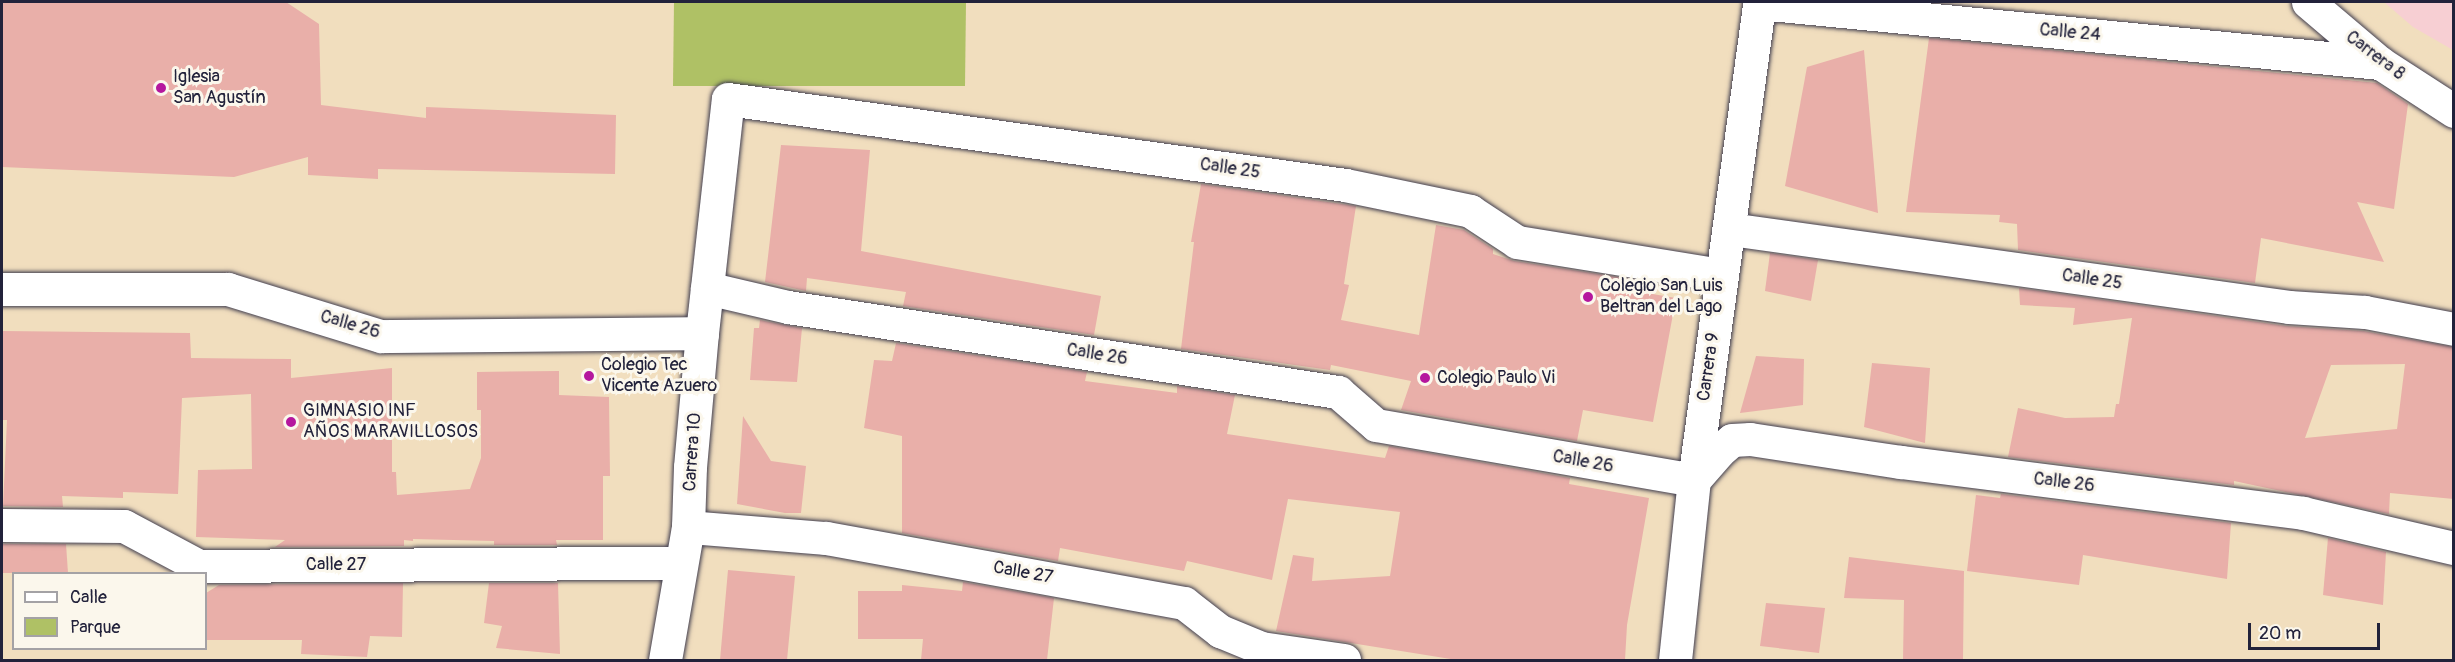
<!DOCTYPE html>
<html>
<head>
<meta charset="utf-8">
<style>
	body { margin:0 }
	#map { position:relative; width:2455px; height:662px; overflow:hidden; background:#f1debe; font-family:Pangolin,sans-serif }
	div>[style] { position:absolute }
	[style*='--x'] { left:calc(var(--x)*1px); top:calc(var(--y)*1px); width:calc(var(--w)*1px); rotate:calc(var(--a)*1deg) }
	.built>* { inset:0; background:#f7cfd3 }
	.green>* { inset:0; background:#afc165 }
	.building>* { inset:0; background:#e9afa9 }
	.roads { filter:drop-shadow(0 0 2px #413e4f) drop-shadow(0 0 2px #413e4f) }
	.minor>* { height:33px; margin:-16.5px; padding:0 16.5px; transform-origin:16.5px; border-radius:16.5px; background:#fff }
	.dots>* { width:16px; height:16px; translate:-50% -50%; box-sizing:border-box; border:3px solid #fbf7ec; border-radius:50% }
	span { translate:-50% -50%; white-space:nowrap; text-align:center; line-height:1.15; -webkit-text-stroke:6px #fbf7ec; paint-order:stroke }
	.street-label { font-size:18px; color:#22223b }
	.poi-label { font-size:18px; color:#22223b }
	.left { translate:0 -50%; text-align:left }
	.frame { position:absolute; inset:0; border:3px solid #22223b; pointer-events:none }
	.legend { position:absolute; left:12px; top:572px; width:195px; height:78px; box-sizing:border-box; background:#fbf7ec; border:2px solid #a4a2a5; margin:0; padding:8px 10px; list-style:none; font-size:18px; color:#22223b }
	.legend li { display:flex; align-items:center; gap:12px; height:30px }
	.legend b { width:30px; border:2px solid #a4a2a5 }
	.scale { position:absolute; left:2248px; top:623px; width:132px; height:27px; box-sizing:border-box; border:3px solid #22223b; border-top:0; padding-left:8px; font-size:18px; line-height:21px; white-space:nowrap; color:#22223b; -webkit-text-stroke:4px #fbf7ec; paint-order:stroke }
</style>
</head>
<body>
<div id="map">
	<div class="built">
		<i style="clip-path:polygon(2384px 2px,2453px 2px,2453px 50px,2413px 27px)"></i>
	</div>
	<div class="green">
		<i style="clip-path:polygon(674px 2px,966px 2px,965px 86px,673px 86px)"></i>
	</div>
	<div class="building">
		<i style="clip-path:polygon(2px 2px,286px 2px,319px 24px,321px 105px,426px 118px,426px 107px,616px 115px,615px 174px,378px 169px,378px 179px,308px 175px,308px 157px,234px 177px,2px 167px)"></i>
		<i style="clip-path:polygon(1929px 38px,2377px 83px,2408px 104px,2394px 209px,2357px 202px,2384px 262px,2261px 238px,2255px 283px,2018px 250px,2017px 224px,1999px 222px,2000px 215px,1906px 212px)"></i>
		<i style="clip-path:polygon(1864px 50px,1878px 213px,1785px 186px,1807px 67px)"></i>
		<i style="clip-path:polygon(781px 145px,870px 150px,861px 251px,1101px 296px,1094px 335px,903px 306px,906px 292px,807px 278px,806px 291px,765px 282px)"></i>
		<i style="clip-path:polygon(1201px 184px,1356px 206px,1344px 284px,1349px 285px,1341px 320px,1419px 335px,1436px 225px,1464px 230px,1493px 249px,1493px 254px,1514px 261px,1631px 279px,1629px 290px,1676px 298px,1653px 422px,1583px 410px,1577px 441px,1401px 410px,1411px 381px,1331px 365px,1330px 370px,1181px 349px,1194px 242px,1191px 242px)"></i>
		<i style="clip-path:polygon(1770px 253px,1818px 260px,1811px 301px,1765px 291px)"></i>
		<i style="clip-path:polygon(evenodd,2019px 288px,2286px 326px,2363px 331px,2454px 347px,2454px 499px,2390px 493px,2389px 514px,2234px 481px,2234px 485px,2008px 457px,2018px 408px,2065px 418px,2114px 417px,2116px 404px,2119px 404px,2132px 318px,2073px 325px,2075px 308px,2020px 305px,2019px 288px,2405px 364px,2397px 429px,2305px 438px,2331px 365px,2405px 364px)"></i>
		<i style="clip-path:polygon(760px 320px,802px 328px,797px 382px,750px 380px,754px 328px,759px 328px)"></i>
		<i style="clip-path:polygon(2px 331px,190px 333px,191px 358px,291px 359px,291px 378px,392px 368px,392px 472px,396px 472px,397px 495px,470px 489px,481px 458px,481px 410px,477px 410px,477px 372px,559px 371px,559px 395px,609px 397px,610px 476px,603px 476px,603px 540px,556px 540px,557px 545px,494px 545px,494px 541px,413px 539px,413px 541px,404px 540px,404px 546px,275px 547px,285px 540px,196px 537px,198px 470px,252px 469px,251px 394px,182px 398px,178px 494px,123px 492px,123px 498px,62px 496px,63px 507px,3px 506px,7px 420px,2px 420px)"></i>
		<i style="clip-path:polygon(896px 343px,1087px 372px,1085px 381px,1177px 393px,1177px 386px,1235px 395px,1227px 434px,1385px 458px,1389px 446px,1570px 478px,1569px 484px,1649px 498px,1627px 625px,1625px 660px,1457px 660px,1276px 631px,1293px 555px,1314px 558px,1312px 581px,1390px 576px,1400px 512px,1288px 499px,1272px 580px,1187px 561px,1184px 571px,1060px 548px,1058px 561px,902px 533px,902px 436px,864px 428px,874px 360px,892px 361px)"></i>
		<i style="clip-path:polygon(1756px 356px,1804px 359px,1803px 405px,1740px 413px)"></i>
		<i style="clip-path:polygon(1872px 363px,1930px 368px,1925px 443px,1864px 427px)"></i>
		<i style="clip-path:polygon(743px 416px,771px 461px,806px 466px,801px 513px,785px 513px,737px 504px)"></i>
		<i style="clip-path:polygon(2001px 494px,2231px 523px,2227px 579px,2083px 555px,2079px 585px,1967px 571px,1976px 495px,2000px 498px)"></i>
		<i style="clip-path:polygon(2328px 538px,2386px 552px,2383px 605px,2323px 595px)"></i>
		<i style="clip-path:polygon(2px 544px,66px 544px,68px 573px,2px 573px)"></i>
		<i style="clip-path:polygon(1849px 557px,1964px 571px,1963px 660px,1903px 660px,1904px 600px,1844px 598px)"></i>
		<i style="clip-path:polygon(728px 570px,795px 576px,787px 660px,720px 660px)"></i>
		<i style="clip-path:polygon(963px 582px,1054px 598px,1047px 660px,921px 660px,923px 639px,858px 639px,858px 591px,902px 591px,902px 585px,962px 591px)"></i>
		<i style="clip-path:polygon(403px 583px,402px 637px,370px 636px,367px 657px,301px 654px,302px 640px,206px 640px,206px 593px,219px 585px)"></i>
		<i style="clip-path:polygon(489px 583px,558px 583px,560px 654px,496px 648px,502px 626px,484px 623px)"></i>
		<i style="clip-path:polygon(1766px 603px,1825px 608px,1819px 653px,1760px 646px)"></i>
	</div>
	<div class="roads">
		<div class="minor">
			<i style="--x:2308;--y:2;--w:94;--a:40.3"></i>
			<i style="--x:2380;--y:63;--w:88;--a:33"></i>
			<i style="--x:1730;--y:229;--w:564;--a:7.94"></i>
			<i style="--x:2289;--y:307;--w:76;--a:3.8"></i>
			<i style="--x:2365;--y:312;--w:91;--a:10.8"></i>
			<i style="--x:707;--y:288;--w:83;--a:13.2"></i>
			<i style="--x:788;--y:307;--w:557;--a:8.79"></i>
			<i style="--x:1338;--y:392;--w:50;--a:41"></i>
			<i style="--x:1376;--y:425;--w:323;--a:9.8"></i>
			<i style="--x:1694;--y:480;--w:37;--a:-49"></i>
			<i style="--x:1718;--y:452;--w:18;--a:-41"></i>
			<i style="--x:1732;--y:440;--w:18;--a:-3"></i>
			<i style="--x:1750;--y:439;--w:153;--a:8.7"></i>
			<i style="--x:1901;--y:462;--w:405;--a:7.2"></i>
			<i style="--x:2303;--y:513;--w:155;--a:13.1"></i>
			<i style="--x:2;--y:289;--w:226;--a:0"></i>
			<i style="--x:228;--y:289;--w:160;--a:17.1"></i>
			<i style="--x:381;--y:336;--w:321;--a:-0.5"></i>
			<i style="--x:2;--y:525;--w:122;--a:0.5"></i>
			<i style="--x:124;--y:526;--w:85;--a:28.1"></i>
			<i style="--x:199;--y:566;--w:482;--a:-0.4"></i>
			<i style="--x:688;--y:527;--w:138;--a:4.6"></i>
			<i style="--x:826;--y:538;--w:364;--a:10.3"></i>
			<i style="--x:1184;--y:603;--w:46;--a:37.9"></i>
			<i style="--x:1220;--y:631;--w:44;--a:22.5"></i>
			<i style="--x:1261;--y:648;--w:84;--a:8.2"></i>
			<i style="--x:665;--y:660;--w:135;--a:-80.2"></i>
			<i style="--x:688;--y:527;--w:60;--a:-88.1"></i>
			<i style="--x:690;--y:467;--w:135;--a:-84.9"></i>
			<i style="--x:702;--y:333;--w:235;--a:-83.7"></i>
			<i style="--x:728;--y:99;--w:623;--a:7.93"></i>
			<i style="--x:1345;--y:185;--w:128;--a:11.7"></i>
			<i style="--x:1470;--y:211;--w:56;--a:33.4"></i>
			<i style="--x:1517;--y:242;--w:207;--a:9.2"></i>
			<i style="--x:1675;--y:660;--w:181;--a:-84"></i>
			<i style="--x:1694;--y:480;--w:481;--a:-82.2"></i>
			<i style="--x:1759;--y:3;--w:624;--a:5.52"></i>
		</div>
	</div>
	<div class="dots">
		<i style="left:161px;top:88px;background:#b5179e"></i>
		<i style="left:1588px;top:297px;background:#b5179e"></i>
		<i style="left:589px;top:376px;background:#b5179e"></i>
		<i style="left:1425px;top:378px;background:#b5179e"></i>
		<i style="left:291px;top:422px;background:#b5179e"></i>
	</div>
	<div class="street-label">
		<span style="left:2070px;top:33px;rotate:5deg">Calle 24</span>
		<span style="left:2375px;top:56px;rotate:37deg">Carrera 8</span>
		<span style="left:1230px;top:169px;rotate:8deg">Calle 25</span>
		<span style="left:2092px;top:280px;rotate:8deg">Calle 25</span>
		<span style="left:350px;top:325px;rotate:16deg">Calle 26</span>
		<span style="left:1097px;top:355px;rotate:9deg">Calle 26</span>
		<span style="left:1709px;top:367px;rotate:-82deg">Carrera 9</span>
		<span style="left:693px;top:452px;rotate:-86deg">Carrera 10</span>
		<span style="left:1583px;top:462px;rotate:10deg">Calle 26</span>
		<span style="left:2064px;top:483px;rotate:7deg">Calle 26</span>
		<span style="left:336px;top:565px">Calle 27</span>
		<span style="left:1023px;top:573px;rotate:10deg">Calle 27</span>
	</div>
	<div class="poi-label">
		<span class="left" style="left:173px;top:88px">Iglesia<br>San Agustín</span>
		<span class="left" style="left:1600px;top:297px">Colegio San Luis<br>Beltran del Lago</span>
		<span class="left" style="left:601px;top:376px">Colegio Tec<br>Vicente Azuero</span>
		<span class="left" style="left:1437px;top:378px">Colegio Paulo Vi</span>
		<span class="left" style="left:303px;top:422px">GIMNASIO INF<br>AÑOS MARAVILLOSOS</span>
	</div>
	<div class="frame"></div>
	<ul class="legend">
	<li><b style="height:8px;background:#fff"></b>Calle</li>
	<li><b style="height:16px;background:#afc165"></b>Parque</li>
	</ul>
	<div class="scale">20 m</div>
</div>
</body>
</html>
